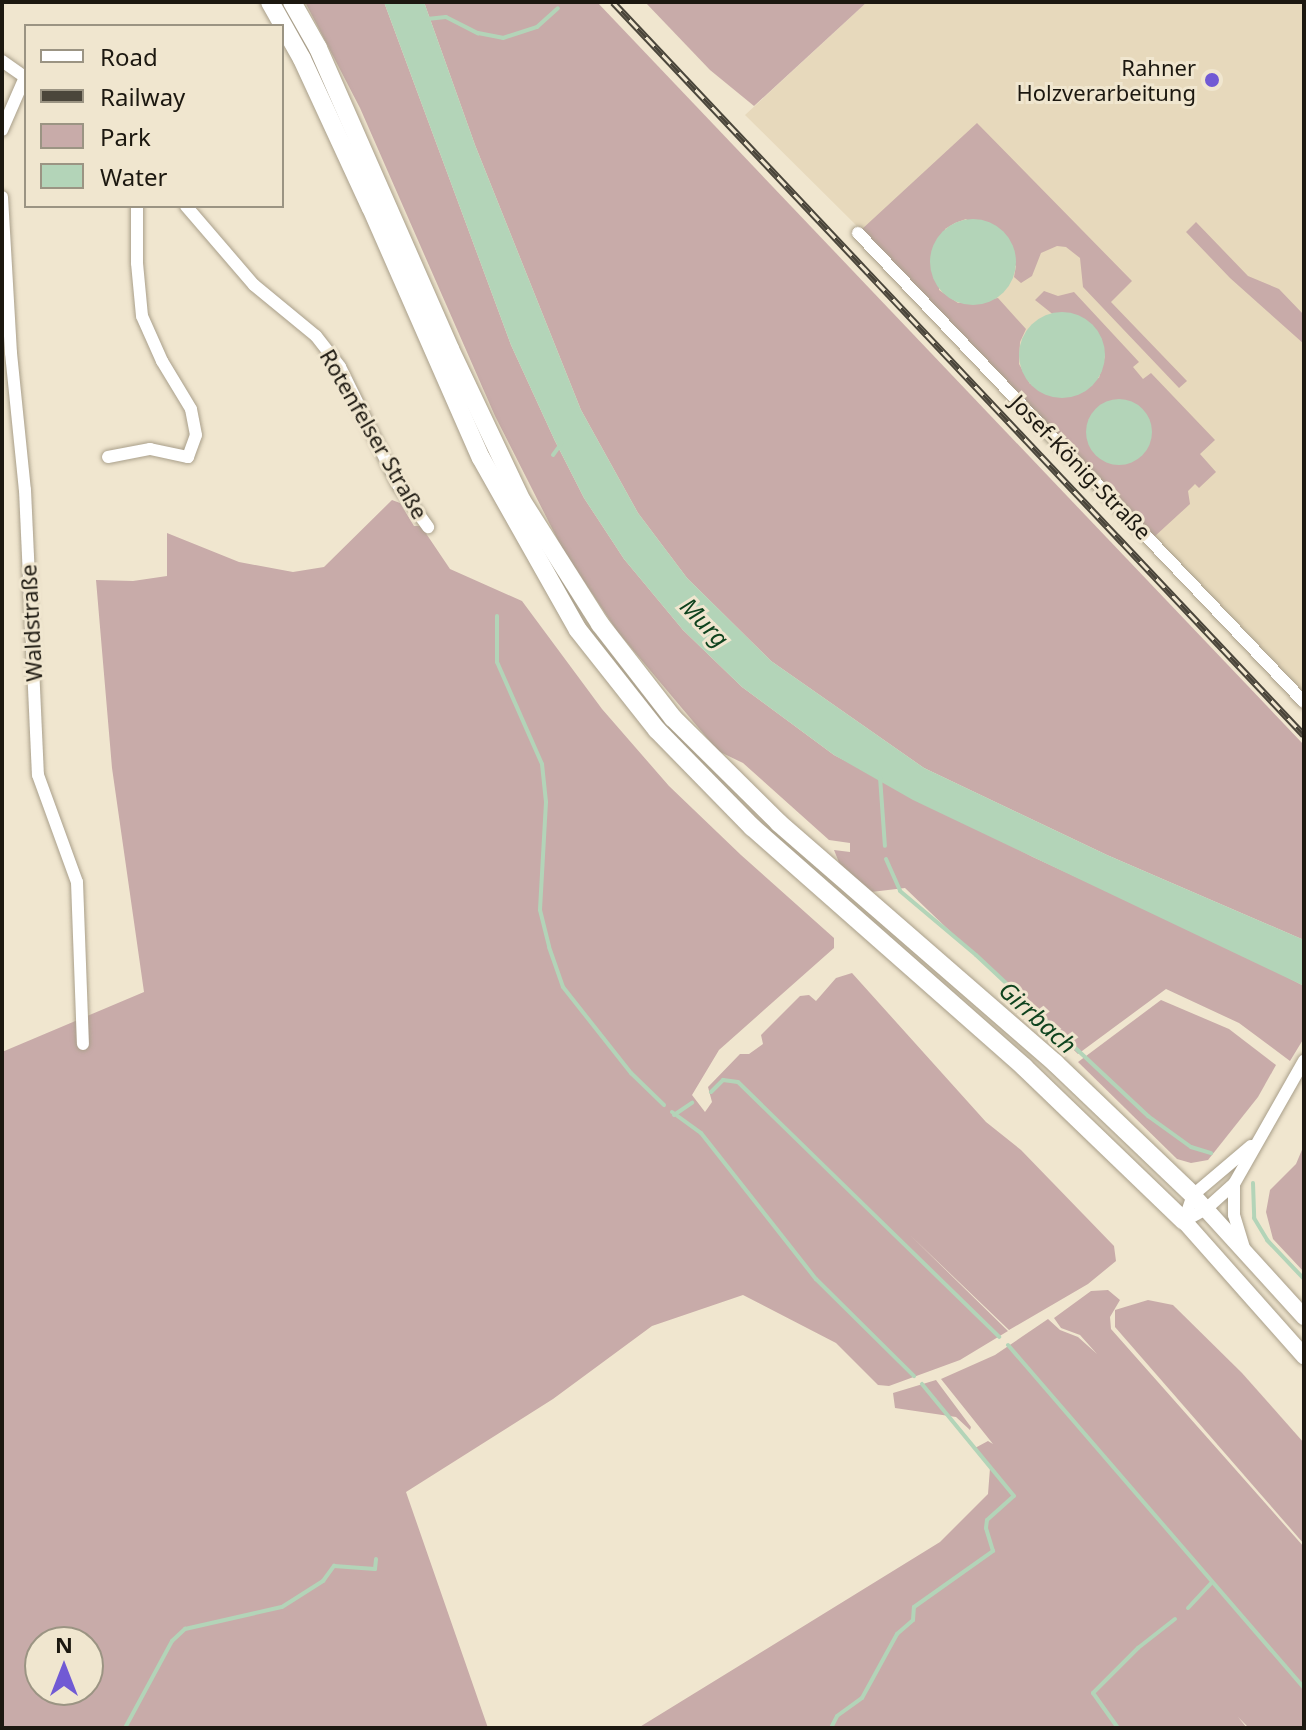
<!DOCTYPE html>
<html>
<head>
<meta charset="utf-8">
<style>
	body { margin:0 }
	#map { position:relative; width:1306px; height:1730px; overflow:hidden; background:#f0e6cf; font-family:"Noto Sans",sans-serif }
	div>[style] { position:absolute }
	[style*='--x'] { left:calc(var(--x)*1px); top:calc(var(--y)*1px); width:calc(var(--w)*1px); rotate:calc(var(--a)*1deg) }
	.built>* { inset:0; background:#e7d9bc }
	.green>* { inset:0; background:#c8aba9 }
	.water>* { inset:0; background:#b3d4b8 }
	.round { border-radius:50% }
	.stream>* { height:4px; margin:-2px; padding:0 2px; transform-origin:2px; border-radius:2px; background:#b3d4b8 }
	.roads { filter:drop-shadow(0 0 2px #a99f8a) drop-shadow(0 0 2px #a99f8a) }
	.minor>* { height:12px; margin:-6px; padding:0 6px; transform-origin:6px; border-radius:6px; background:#fff }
	.major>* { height:16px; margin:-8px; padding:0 8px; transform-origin:8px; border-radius:8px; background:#fff }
	.highway>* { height:18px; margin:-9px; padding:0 9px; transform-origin:9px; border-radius:9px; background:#fff }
	.rail>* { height:7px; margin-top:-3.5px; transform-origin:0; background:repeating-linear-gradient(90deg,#f0e6cf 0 12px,#4b463b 0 24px); box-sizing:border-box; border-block:2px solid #4b463b }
	.dots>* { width:22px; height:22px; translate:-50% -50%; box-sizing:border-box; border:4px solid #f0e6cf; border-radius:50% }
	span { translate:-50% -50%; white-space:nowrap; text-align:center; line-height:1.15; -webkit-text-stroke:6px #f0e6cf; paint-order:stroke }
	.poi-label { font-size:22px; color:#1c1810 }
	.right { translate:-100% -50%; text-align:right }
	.street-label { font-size:22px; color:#1c1810 }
	.water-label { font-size:24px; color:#0e431e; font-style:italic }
	.frame { position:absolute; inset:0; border:4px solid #1c1810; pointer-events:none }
	.legend { position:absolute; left:24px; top:24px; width:260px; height:184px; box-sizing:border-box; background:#f0e6cf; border:2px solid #9b9483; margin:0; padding:10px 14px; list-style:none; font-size:24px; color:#1c1810 }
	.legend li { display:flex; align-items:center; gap:16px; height:40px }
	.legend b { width:40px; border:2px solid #9b9483 }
	.north { position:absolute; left:24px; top:1626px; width:80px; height:80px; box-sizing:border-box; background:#f0e6cf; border:2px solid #9b9483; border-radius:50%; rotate:0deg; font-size:22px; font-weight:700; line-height:32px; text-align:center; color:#1c1810 }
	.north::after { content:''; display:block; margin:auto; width:28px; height:36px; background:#715ad4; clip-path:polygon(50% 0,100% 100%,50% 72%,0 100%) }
</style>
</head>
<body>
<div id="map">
	<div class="built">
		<i style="clip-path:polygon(867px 2px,1304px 2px,1304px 698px,861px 230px,745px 115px)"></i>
	</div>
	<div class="green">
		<i style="clip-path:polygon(305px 2px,384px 2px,511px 345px,555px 441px,584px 498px,624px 559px,683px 630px,742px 687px,834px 755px,1033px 857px,1243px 954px,1304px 986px,1304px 1038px,1290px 1061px,1239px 1023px,1166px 989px,1078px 1054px,905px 888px,871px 892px,840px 865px,834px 850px,850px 852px,850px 843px,829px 840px,743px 763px,718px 751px,617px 631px,562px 548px,495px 416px,360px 108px)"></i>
		<i style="clip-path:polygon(424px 2px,597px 2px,1304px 745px,1304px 940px,1107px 855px,924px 768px,771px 661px,687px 578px,638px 513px,581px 410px,475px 145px)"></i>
		<i style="clip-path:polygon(645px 2px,867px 2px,754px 106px,710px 70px)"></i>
		<i style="clip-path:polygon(977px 123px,1132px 281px,1111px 302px,1187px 381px,1179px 388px,1083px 287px,1080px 258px,1066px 247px,1057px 246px,1041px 253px,1032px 276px,1021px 283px,1014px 277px,1016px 266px,966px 219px,955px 223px,945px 229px,939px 290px,958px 303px,998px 298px,1026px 329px,1020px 342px,1019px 364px,1030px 384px,1099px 378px,1105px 356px,1035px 300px,1044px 291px,1058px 296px,1074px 292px,1139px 362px,1133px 367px,1143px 379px,1151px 373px,1215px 440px,1200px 454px,1216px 472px,1199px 488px,1195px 484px,1188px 491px,1190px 504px,1154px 537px,861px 230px)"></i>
		<i style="clip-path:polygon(1196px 222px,1248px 276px,1279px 289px,1304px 315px,1304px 344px,1230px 278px,1186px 232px)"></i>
		<i style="clip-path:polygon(evenodd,392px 500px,400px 503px,414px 526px,421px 526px,450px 569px,522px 601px,602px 709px,669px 786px,741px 855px,834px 938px,834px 948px,719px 1050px,692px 1095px,705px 1112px,712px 1102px,708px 1087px,740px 1054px,749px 1054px,763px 1044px,761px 1035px,800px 996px,809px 995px,816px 1001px,836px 978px,852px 973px,986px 1122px,1021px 1150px,1114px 1246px,1116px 1261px,1088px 1284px,1009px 1330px,910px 1235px,1008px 1331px,960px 1360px,889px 1386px,878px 1385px,836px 1343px,743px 1295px,652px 1326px,553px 1399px,406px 1492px,488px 1728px,2px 1728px,2px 1052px,144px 992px,112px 768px,96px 580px,133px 581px,167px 576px,167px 533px,239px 562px,293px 572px,324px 567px,392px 500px,40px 1642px,88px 1642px,88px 1690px,40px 1690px,40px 1642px)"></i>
		<i style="clip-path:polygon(1161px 1000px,1229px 1029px,1276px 1065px,1258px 1097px,1208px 1160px,1191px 1163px,1177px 1159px,1078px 1062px)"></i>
		<i style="clip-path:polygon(1304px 1145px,1304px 1272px,1273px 1239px,1266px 1212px,1270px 1190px,1296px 1164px)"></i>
		<i style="clip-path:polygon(1108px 1290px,1120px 1300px,1110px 1317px,1111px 1329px,1304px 1547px,1304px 1728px,1249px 1728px,1238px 1717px,1247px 1728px,638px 1728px,940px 1542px,988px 1494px,990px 1468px,975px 1448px,988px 1441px,993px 1444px,941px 1379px,995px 1355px,1048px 1319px,1060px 1330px,1078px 1337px,1097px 1354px,1080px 1335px,1061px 1328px,1054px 1318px,1091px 1291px)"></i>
		<i style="clip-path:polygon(1148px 1300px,1173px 1305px,1242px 1373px,1304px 1443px,1304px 1544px,1115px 1327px,1115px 1310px)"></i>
		<i style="clip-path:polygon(936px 1380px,971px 1427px,970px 1430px,956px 1417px,895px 1408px,893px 1393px)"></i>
	</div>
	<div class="water">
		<i style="clip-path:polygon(384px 2px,424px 2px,475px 145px,581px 410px,638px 513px,687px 578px,771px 661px,924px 768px,1107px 855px,1304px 940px,1304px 986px,913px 800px,834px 755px,742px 687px,683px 630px,624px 559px,584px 498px,555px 441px,511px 345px)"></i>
		<i class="round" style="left:930px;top:219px;width:86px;height:86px"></i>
		<i class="round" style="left:1019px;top:312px;width:86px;height:86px"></i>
		<i class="round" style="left:1086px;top:399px;width:66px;height:66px"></i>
	</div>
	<div class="stream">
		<i style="--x:427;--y:19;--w:19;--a:-6"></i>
		<i style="--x:446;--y:17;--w:36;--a:27"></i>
		<i style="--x:478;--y:33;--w:25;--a:11"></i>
		<i style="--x:503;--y:38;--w:36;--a:-18"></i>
		<i style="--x:537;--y:27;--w:28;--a:-42"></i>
		<i style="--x:553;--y:455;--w:14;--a:-54"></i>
		<i style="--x:497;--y:616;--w:46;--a:90"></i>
		<i style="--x:497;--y:662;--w:111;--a:66.2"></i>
		<i style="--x:542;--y:764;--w:38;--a:84"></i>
		<i style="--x:546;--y:802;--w:108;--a:93.2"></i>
		<i style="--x:540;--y:910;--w:38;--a:76"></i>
		<i style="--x:549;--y:947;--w:42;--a:70.7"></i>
		<i style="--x:563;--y:987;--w:110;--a:51.7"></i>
		<i style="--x:631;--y:1073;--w:46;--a:44.1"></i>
		<i style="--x:880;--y:777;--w:69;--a:85.9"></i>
		<i style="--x:886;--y:859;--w:35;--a:66"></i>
		<i style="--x:900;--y:891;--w:99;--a:40.1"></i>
		<i style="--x:976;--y:955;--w:236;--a:43.1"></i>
		<i style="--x:1148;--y:1116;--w:53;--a:35.8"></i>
		<i style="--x:1191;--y:1147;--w:21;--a:17"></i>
		<i style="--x:711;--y:1092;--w:17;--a:-45"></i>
		<i style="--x:723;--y:1080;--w:15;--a:8"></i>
		<i style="--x:738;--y:1082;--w:365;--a:44.3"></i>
		<i style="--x:672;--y:1112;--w:36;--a:36"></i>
		<i style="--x:701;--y:1133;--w:186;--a:51.8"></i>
		<i style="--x:816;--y:1279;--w:138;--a:44.7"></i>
		<i style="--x:674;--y:1115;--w:22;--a:-34"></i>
		<i style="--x:1253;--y:1183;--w:35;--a:88"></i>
		<i style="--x:1254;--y:1218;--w:26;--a:59"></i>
		<i style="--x:1267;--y:1240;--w:54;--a:46.5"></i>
		<i style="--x:1008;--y:1345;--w:453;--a:49.2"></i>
		<i style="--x:1188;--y:1608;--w:34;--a:-47"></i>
		<i style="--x:125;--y:1728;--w:99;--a:-61.6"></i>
		<i style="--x:172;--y:1641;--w:18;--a:-43"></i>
		<i style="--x:185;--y:1629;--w:99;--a:-12.8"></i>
		<i style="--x:282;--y:1607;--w:49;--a:-32.4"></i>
		<i style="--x:323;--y:1581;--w:19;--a:-54"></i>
		<i style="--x:334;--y:1566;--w:41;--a:4.2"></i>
		<i style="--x:375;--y:1569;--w:10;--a:-84"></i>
		<i style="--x:831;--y:1728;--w:13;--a:-63"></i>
		<i style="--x:837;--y:1716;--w:31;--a:-36"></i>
		<i style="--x:862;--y:1698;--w:73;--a:-61.3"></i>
		<i style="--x:897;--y:1634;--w:21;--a:-41"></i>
		<i style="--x:913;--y:1620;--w:13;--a:-86"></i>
		<i style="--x:914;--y:1607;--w:97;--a:-35.3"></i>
		<i style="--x:993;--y:1551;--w:24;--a:-107"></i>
		<i style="--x:986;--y:1528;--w:8;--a:-83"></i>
		<i style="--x:987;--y:1520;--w:36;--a:-42"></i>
		<i style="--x:1014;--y:1496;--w:145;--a:-129.4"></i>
		<i style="--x:1118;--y:1728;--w:43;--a:-125.5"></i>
		<i style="--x:1093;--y:1693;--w:64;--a:-45"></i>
		<i style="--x:1138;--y:1648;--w:47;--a:-38.1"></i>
	</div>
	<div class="roads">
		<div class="minor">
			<i style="--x:2;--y:61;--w:29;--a:35"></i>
			<i style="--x:2;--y:130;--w:58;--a:-66.5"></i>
			<i style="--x:2;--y:197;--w:156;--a:86.7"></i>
			<i style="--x:11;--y:353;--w:138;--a:84.2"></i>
			<i style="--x:25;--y:490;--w:285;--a:87.4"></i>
			<i style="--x:38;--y:775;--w:114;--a:70"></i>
			<i style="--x:77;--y:882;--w:162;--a:87.9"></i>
			<i style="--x:186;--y:206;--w:104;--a:49.3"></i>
			<i style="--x:254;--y:285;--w:80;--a:39.4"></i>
			<i style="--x:316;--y:336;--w:39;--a:52"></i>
			<i style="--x:340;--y:367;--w:131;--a:63.8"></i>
			<i style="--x:398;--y:485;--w:52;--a:54.5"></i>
			<i style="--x:858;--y:233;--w:647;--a:46.44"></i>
			<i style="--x:108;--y:457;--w:43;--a:-10.8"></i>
			<i style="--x:150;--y:449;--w:39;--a:12"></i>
			<i style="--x:188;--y:457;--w:23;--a:-70"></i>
			<i style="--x:196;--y:435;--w:26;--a:-101"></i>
			<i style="--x:191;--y:409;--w:56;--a:-121.1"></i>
			<i style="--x:162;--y:361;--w:49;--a:-114"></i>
			<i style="--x:142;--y:316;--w:53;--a:-95.4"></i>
			<i style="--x:137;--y:263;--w:57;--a:-90"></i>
			<i style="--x:1234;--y:1184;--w:31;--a:90"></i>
			<i style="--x:1234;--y:1215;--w:37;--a:73"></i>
			<i style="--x:1184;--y:1221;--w:25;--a:-29"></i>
			<i style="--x:1206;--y:1209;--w:38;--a:-42"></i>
			<i style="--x:1234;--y:1184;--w:142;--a:-60.4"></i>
			<i style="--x:1184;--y:1221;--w:28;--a:-71"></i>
			<i style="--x:1193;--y:1195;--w:76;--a:-40.2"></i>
		</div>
		<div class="major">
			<i style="--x:1193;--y:1195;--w:165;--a:47.7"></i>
			<i style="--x:1184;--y:1221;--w:181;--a:48.4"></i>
		</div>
		<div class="highway">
			<i style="--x:270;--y:2;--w:65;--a:60.7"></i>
			<i style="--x:302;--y:59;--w:164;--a:65.2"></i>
			<i style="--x:371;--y:208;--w:273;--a:66.3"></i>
			<i style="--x:481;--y:458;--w:197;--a:60.6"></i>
			<i style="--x:578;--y:630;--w:127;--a:51.7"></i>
			<i style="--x:657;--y:730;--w:136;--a:45.6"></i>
			<i style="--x:752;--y:827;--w:363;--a:41.4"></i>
			<i style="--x:1024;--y:1067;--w:222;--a:43.9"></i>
			<i style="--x:292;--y:2;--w:53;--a:60.5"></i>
			<i style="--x:318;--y:48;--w:329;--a:66.3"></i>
			<i style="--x:450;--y:349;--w:168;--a:64.7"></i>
			<i style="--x:522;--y:501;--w:146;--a:57.6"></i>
			<i style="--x:600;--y:624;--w:119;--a:52.2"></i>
			<i style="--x:673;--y:718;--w:149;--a:44.7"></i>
			<i style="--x:779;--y:823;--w:366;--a:41"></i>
			<i style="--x:1055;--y:1063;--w:191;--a:43.7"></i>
		</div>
	</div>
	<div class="rail">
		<i style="--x:613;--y:2;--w:1007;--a:46.69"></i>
	</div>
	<div class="dots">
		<i style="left:1212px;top:80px;background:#715ad4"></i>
	</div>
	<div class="poi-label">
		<span class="right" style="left:1196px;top:80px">Rahner<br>Holzverarbeitung</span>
	</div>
	<div class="street-label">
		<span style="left:374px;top:434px;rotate:60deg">Rotenfelser Straße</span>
		<span style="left:1081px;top:467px;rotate:46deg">Josef-König-Straße</span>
		<span style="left:31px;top:623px;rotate:-93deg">Waldstraße</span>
	</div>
	<div class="water-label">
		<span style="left:705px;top:622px;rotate:46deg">Murg</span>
		<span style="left:1038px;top:1017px;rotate:42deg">Girrbach</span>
	</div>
	<div class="frame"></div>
	<ul class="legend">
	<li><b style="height:10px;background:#fff"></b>Road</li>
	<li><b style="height:10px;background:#4b463b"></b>Railway</li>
	<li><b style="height:22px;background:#c8aba9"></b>Park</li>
	<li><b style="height:22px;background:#b3d4b8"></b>Water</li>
	</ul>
	<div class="north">N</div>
</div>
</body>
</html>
